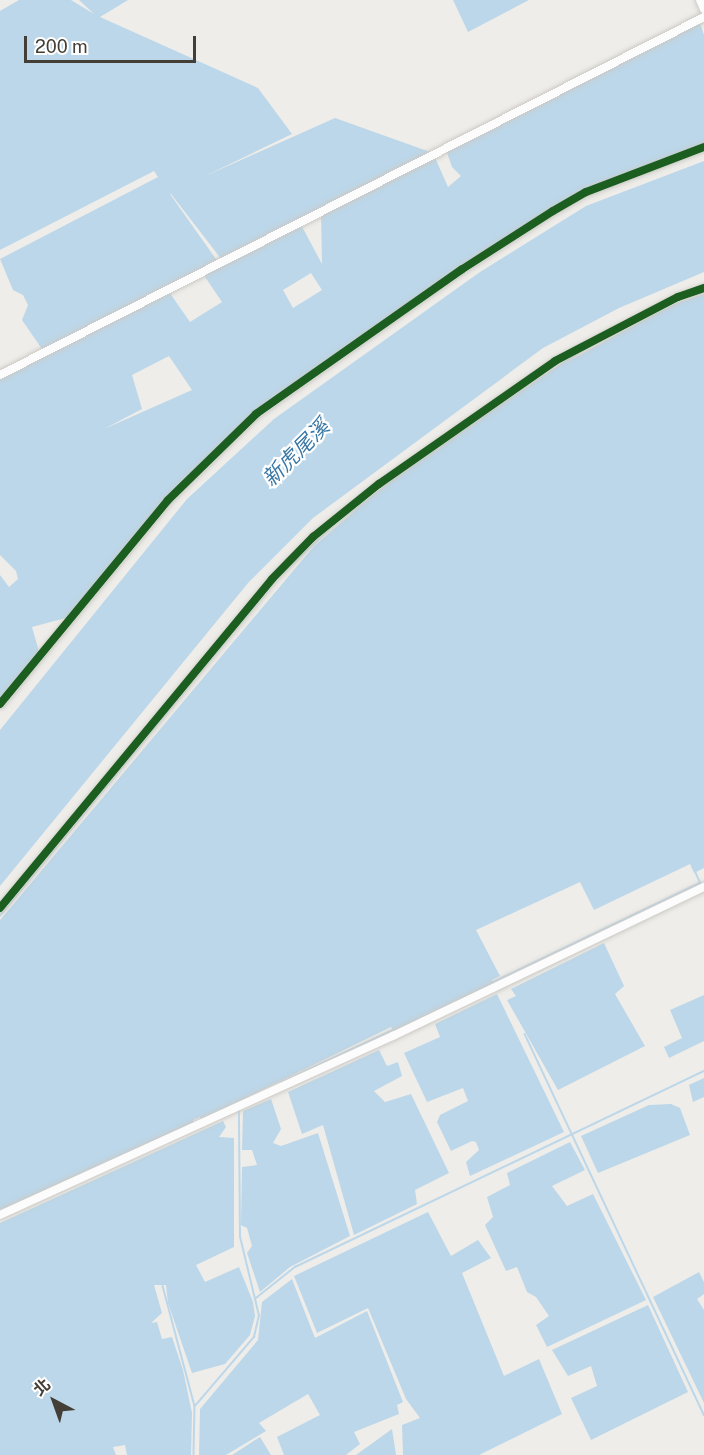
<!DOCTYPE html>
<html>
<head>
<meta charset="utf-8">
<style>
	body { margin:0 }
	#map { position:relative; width:704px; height:1455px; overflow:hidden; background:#eeede9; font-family:"Public Sans","Noto Sans TC",sans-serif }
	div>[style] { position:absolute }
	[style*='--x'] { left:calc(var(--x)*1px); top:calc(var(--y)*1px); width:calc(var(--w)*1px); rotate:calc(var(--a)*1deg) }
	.water>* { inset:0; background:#bcd7e9 }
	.stream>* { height:1.5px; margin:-0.75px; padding:0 0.75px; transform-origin:0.75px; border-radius:0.75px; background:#bcd7e9 }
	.roads { filter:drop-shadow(0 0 2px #cbc9c5) drop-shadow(0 0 2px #cbc9c5) }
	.minor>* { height:7px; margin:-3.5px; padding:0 3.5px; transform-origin:3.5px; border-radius:3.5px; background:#fcfcfc }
	.tertiary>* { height:8px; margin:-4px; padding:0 4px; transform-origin:4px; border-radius:4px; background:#fcfcfc }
	.cycleway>* { height:8px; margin:-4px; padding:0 4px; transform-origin:4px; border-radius:4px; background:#1b5e20 }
	span { translate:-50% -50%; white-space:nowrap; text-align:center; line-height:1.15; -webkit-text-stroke:4.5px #fff; paint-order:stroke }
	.water-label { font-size:21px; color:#3977a5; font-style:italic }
	.north { position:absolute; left:24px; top:1371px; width:60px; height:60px; -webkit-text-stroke:4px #fff; paint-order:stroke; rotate:319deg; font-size:16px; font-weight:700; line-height:24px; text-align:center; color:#433e36 }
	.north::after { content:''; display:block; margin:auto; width:21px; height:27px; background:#433e36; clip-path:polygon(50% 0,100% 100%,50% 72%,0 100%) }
	.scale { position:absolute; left:24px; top:36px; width:172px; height:27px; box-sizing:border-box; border:3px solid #433e36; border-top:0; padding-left:8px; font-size:18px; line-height:21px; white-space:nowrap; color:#433e36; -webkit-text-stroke:4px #fff; paint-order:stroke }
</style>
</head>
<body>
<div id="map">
	<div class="water">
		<i style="clip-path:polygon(evenodd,19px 0,71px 0,94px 14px,79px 0,128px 0,100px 17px,258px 88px,292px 134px,203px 177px,335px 118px,433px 153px,448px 187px,461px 176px,452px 167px,445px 147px,699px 20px,704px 35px,704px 147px,581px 195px,443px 282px,228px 438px,170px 497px,73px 616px,32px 627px,40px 655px,0 704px,0 575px,9px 587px,18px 579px,16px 571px,0 555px,0 375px,44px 352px,22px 320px,28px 305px,23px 295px,13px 290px,0 259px,158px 177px,154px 171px,0 250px,0 11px,19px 0,170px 194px,171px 194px,222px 260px,218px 262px,170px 194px,19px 0,321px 211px,322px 264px,299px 221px,321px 211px,19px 0,201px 271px,222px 302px,190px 322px,167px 289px,201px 271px,19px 0,311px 273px,322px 290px,293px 308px,283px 290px,311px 273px,19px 0,169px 356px,192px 390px,104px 429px,142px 409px,132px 375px,169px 356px)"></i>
		<i style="clip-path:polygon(453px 0,529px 0,468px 32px)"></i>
		<i style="clip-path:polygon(704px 161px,704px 272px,619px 308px,543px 348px,313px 518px,248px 583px,0 886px,0 730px,187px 499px,274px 419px,480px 272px,586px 206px)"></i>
		<i style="clip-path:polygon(704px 294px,704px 868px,694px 873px,690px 864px,594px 910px,580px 882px,476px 930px,500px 976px,492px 980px,493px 984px,394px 1031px,391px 1027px,201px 1120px,200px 1117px,193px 1120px,194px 1123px,0 1210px,0 920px,314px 546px,365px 502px,446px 442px,558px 367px,671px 305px)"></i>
		<i style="clip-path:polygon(604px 943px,624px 986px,615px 994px,645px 1046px,558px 1090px,507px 1000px,516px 996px,511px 989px)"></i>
		<i style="clip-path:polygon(497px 994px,564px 1132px,470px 1176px,466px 1162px,479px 1150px,476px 1142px,472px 1141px,451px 1151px,437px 1122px,440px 1115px,468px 1101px,463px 1088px,427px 1102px,404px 1053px,440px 1037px,435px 1024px)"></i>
		<i style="clip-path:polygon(704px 995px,704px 1041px,669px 1058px,664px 1047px,682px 1038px,670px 1010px)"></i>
		<i style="clip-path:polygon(379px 1050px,387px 1066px,398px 1062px,402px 1076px,374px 1091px,385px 1102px,411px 1094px,449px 1173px,415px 1190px,417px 1204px,354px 1235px,323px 1125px,302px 1134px,288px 1092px)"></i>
		<i style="clip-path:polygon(704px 1078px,704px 1097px,693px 1102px,689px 1085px)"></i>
		<i style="clip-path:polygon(271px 1099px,281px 1129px,273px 1143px,281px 1146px,318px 1133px,350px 1236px,290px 1267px,260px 1292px,247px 1253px,252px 1246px,247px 1228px,241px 1225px,242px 1167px,257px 1165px,252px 1150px,242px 1150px,243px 1111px)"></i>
		<i style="clip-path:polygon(671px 1104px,680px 1108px,690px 1135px,598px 1173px,581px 1136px,649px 1105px)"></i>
		<i style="clip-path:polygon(223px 1121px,226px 1127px,219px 1137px,234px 1138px,234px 1247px,196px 1265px,205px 1282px,239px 1267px,253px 1302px,255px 1316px,250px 1335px,225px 1364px,192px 1373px,168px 1303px,166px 1285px,154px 1285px,162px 1313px,151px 1323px,157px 1322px,162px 1339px,172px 1337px,183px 1370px,192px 1413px,191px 1455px,127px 1455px,125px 1445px,113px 1447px,116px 1455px,0 1455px,0 1223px)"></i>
		<i style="clip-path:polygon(570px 1142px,585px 1170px,552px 1186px,567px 1206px,593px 1194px,646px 1300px,547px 1347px,536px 1325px,549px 1316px,536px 1297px,527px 1292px,517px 1267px,506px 1271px,485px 1225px,493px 1217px,487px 1197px,510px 1185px,507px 1173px)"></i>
		<i style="clip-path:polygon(428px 1212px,451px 1256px,478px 1240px,491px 1258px,462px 1273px,504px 1376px,539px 1359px,562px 1414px,479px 1455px,403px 1455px,402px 1425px,420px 1418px,406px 1399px,368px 1308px,317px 1333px,294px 1276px)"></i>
		<i style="clip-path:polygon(699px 1272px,704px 1282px,704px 1294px,697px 1299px,704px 1310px,704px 1403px,653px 1297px)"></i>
		<i style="clip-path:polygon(292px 1279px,315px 1338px,367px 1311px,403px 1402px,397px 1405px,399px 1414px,354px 1432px,360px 1444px,346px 1455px,284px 1455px,277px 1437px,320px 1415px,308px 1394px,259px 1423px,266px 1431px,226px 1455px,199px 1455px,200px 1409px,258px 1340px,262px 1302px)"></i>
		<i style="clip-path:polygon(648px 1305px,688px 1392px,591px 1440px,571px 1398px,597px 1386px,591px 1366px,568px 1376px,552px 1350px)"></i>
		<i style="clip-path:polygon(392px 1429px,396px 1455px,356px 1455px)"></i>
		<i style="clip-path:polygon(260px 1437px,271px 1455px,232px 1455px)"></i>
	</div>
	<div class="stream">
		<i style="--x:642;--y:319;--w:29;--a:-25"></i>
		<i style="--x:479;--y:420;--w:128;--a:-33.8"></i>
		<i style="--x:0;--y:916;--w:438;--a:-50.6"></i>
		<i style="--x:278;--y:578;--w:80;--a:-43.5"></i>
		<i style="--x:336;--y:523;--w:118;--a:-36.4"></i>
		<i style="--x:491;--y:983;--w:232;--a:-25.6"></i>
		<i style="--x:700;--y:883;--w:12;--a:-114"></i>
		<i style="--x:525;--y:1034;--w:421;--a:64.8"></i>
		<i style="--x:280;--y:1083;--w:127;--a:-25.2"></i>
		<i style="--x:163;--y:1286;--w:124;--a:75.1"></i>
		<i style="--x:195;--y:1406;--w:49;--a:91.2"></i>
		<i style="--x:256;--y:1298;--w:50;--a:-38.5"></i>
		<i style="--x:295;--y:1267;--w:454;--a:-25.6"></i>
		<i style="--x:195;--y:1406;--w:91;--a:-49.5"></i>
		<i style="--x:254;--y:1337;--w:22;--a:-77"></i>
		<i style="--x:259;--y:1316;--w:81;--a:-103.5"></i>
		<i style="--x:240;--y:1237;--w:126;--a:-90.5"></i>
	</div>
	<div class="roads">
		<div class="minor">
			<i style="--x:0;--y:704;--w:264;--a:-50.5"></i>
			<i style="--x:168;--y:500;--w:123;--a:-44.3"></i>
			<i style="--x:256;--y:414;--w:251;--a:-35.1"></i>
			<i style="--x:461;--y:270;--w:109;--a:-32.7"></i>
			<i style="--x:553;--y:211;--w:38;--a:-30"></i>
			<i style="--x:586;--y:192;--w:126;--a:-20.9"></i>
			<i style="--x:0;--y:908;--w:427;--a:-50.4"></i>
			<i style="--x:272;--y:579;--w:59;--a:-45.7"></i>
			<i style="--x:313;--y:537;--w:85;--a:-38.8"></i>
			<i style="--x:379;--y:484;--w:215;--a:-34.9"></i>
			<i style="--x:555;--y:361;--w:139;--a:-27.5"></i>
			<i style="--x:678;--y:297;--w:28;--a:-19"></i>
		</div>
		<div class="tertiary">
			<i style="--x:700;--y:0;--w:10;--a:66"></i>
			<i style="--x:0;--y:375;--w:790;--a:-26.95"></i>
			<i style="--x:0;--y:1215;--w:432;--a:-24.5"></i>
			<i style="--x:393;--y:1036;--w:345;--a:-25.6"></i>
		</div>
	</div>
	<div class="cycleway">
		<i style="--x:0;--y:704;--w:264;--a:-50.5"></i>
		<i style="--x:168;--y:500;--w:123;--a:-44.3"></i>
		<i style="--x:256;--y:414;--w:251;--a:-35.1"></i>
		<i style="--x:461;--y:270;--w:109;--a:-32.7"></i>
		<i style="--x:553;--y:211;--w:38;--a:-30"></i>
		<i style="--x:586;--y:192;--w:126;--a:-20.9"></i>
		<i style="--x:0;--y:908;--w:427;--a:-50.4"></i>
		<i style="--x:272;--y:579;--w:59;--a:-45.7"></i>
		<i style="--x:313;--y:537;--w:85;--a:-38.8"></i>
		<i style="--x:379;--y:484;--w:215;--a:-34.9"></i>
		<i style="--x:555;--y:361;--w:139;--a:-27.5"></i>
		<i style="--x:678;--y:297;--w:28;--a:-19"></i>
	</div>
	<div class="water-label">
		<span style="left:296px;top:453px;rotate:-45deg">新虎尾溪</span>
	</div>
	<div class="north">北</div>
	<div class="scale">200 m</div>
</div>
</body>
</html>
